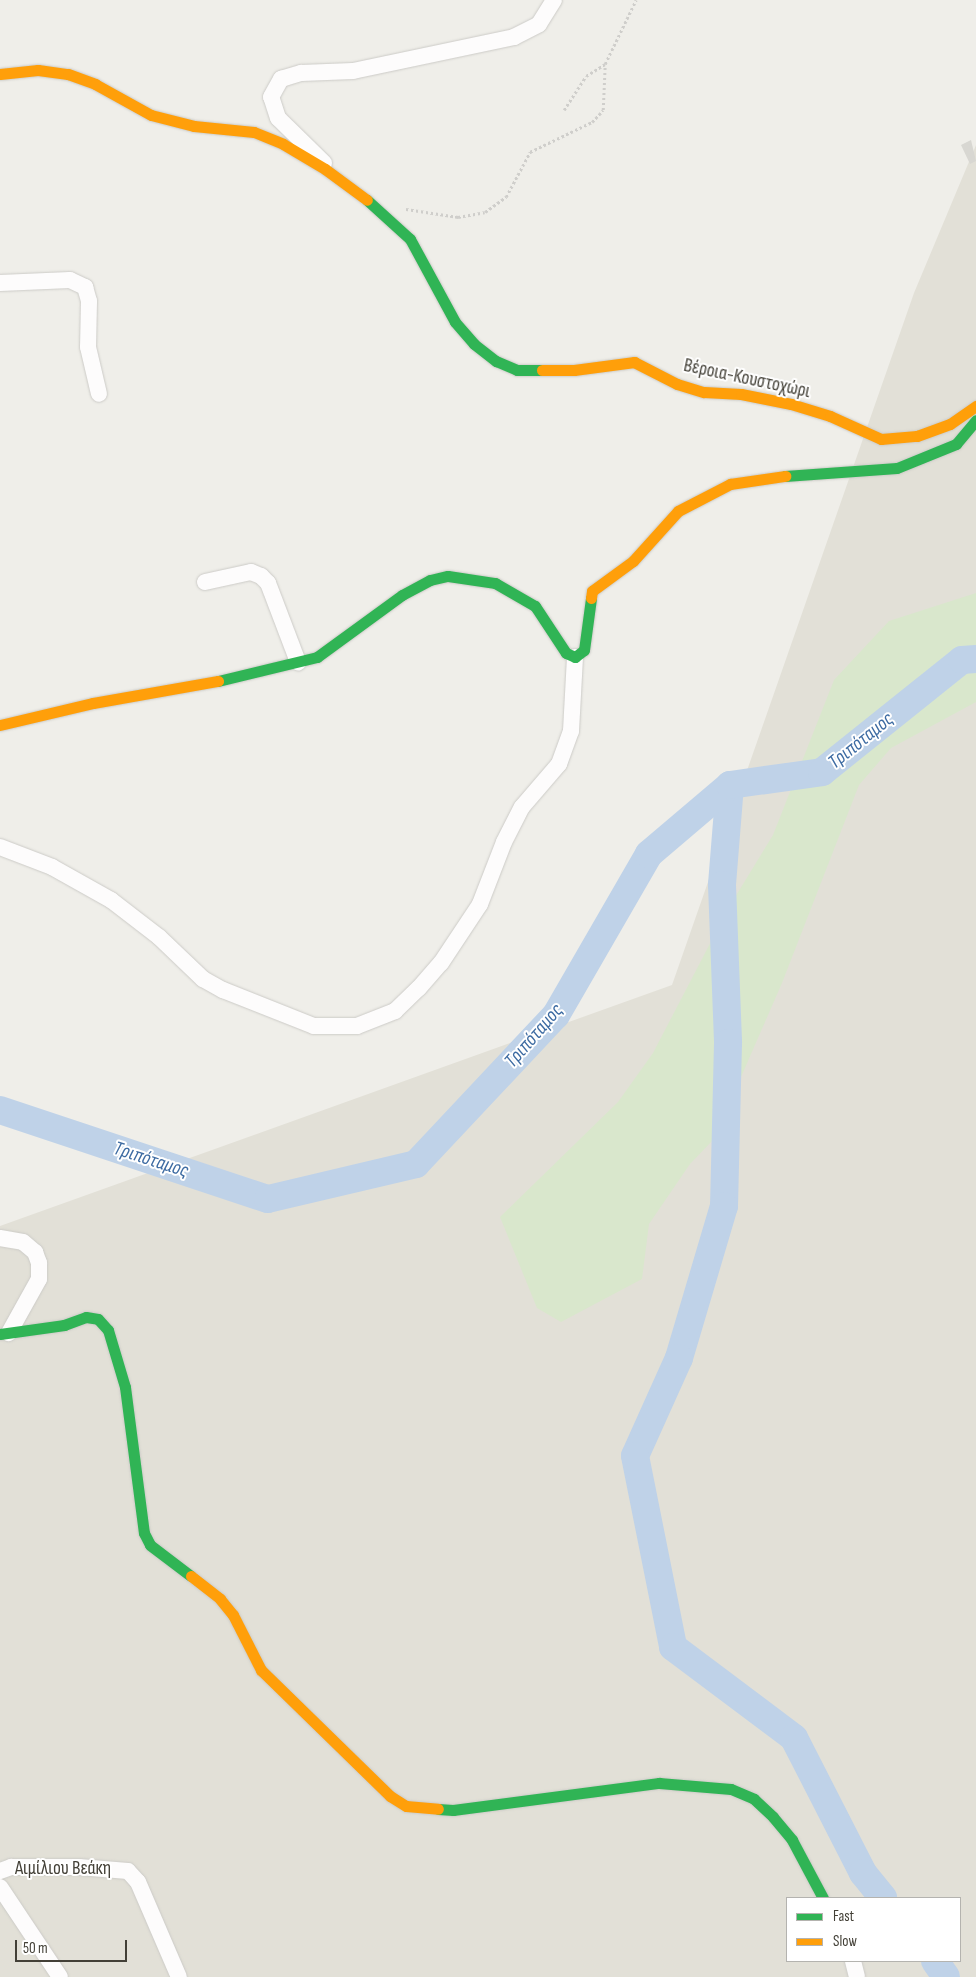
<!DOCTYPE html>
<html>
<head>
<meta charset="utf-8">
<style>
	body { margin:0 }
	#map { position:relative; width:976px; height:1977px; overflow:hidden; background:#efeee9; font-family:"Sofia Sans Condensed",sans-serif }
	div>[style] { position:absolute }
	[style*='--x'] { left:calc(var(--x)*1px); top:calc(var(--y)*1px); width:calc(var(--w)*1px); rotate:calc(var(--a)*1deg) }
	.residential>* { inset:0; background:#e2e0d7 }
	.green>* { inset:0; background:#d9e7cc }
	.river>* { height:28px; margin:-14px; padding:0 14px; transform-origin:14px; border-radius:14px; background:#bfd2e8 }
	.building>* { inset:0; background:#d8d7d2 }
	.path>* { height:2.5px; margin-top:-1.25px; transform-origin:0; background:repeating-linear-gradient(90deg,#cfcecb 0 2.5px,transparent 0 5px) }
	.roads { filter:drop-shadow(0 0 1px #cccbc7) drop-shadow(0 0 1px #cccbc7) }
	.street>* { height:16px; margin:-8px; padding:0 8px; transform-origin:8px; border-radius:8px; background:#fdfcfc }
	.fast>* { height:11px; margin:-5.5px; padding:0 5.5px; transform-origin:5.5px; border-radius:5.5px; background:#30b455 }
	.slow>* { height:11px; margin:-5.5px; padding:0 5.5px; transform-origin:5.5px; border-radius:5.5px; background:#ff9f0a }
	span { translate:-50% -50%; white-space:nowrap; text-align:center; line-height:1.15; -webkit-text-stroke:4px #fff; paint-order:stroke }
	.street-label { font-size:19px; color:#434037 }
	.water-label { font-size:20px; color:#3d6ba2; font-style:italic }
	.legend { position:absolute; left:786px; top:1897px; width:175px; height:65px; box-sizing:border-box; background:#fff; border:1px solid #b4b3af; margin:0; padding:6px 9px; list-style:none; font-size:15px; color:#434037 }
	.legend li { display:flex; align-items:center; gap:10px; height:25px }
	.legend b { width:25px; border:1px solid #b4b3af }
	.scale { position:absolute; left:15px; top:1940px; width:112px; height:22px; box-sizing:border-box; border:2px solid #434037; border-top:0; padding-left:6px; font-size:15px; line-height:18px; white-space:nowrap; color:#434037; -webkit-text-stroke:4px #fff; paint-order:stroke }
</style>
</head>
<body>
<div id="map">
	<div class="residential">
		<i style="clip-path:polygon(evenodd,976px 145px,976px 1977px,0 1977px,0 1226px,672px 985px,914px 293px,976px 145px,787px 1898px,960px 1898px,960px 1961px,787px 1961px,787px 1898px)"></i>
	</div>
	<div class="green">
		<i style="clip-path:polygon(976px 593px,976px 702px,891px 748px,859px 785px,782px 983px,714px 1139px,690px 1164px,649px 1224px,642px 1279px,561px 1322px,537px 1308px,500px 1217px,618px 1102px,653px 1053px,729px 907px,773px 835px,834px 680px,889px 621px)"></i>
	</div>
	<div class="river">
		<i style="--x:730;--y:785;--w:100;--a:94.6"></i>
		<i style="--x:722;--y:885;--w:158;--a:87.8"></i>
		<i style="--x:728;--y:1043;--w:163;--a:91.4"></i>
		<i style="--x:724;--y:1206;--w:159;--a:106.5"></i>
		<i style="--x:679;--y:1358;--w:107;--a:114.2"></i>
		<i style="--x:635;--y:1456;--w:195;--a:78.7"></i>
		<i style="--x:673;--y:1647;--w:151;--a:36.9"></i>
		<i style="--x:794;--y:1738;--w:152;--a:62.9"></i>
		<i style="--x:863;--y:1873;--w:32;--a:51"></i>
		<i style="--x:0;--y:1110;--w:282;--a:18.4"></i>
		<i style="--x:268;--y:1199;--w:152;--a:-13.3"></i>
		<i style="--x:416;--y:1164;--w:204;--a:-46.8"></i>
		<i style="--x:556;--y:1015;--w:186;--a:-60"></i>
		<i style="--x:649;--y:854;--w:106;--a:-40.4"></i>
		<i style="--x:730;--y:785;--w:93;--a:-8"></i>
		<i style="--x:822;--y:772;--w:179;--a:-38.7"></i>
		<i style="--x:962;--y:660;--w:14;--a:-4"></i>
		<i style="--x:935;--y:1961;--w:19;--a:55"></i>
	</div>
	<div class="building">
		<i style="clip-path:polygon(971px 140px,976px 161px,970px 164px,961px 145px)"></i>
	</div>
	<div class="path">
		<i style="--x:564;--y:110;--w:40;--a:-57.1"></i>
		<i style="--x:586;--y:76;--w:22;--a:-32"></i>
		<i style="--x:406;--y:209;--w:53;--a:8.7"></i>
		<i style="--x:458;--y:217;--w:27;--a:-10"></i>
		<i style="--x:485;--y:212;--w:26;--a:-36"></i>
		<i style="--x:506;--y:197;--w:51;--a:-61.9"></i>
		<i style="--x:530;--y:152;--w:69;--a:-25.8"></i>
		<i style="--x:592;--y:122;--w:16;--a:-47"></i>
		<i style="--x:603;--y:110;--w:46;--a:-87.5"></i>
		<i style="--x:605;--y:64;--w:71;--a:-64.2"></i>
	</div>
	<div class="roads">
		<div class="street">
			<i style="--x:324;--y:163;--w:64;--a:-135.6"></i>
			<i style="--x:278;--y:118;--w:22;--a:-108"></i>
			<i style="--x:271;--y:97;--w:21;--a:-61"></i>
			<i style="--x:281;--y:79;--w:21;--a:-17"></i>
			<i style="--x:301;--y:73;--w:52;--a:-2.2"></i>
			<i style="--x:353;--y:71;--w:165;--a:-11.9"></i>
			<i style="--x:514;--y:37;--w:28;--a:-27"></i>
			<i style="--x:539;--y:24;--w:28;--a:-58"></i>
			<i style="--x:0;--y:283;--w:70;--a:-2.5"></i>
			<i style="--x:70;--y:280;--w:17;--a:25"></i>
			<i style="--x:85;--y:287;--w:15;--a:74"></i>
			<i style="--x:89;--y:301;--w:46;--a:91.2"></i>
			<i style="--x:88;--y:347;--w:48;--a:76.8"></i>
			<i style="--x:205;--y:582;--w:47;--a:-12.3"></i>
			<i style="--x:251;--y:572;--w:11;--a:22"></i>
			<i style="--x:261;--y:576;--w:10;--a:45"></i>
			<i style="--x:268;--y:583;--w:85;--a:69.2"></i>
			<i style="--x:0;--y:847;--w:56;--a:21"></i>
			<i style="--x:52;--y:867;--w:68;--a:29.2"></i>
			<i style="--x:111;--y:900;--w:61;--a:37.6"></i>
			<i style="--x:159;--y:937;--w:61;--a:43.7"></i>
			<i style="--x:203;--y:979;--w:23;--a:29"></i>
			<i style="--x:223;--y:990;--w:98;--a:21.6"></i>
			<i style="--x:314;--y:1026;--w:43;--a:0"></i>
			<i style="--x:357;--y:1026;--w:41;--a:-21.5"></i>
			<i style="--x:395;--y:1011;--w:33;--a:-44"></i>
			<i style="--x:419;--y:988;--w:33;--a:-49"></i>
			<i style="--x:441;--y:963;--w:71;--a:-56.5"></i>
			<i style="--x:480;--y:904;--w:66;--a:-68.8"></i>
			<i style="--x:504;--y:842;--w:39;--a:-63"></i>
			<i style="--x:522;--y:807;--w:57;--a:-49.3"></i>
			<i style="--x:559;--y:764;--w:35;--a:-70"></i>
			<i style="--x:571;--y:731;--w:74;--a:-86.9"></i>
			<i style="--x:0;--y:1238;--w:23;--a:10"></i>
			<i style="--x:23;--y:1242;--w:16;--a:40"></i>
			<i style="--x:35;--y:1252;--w:12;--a:70"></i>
			<i style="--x:39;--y:1263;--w:16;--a:90"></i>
			<i style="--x:39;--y:1279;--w:62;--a:119.1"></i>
			<i style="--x:0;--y:1871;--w:12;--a:-20"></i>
			<i style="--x:11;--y:1867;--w:68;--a:0"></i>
			<i style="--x:79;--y:1867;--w:49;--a:4.7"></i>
			<i style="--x:128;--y:1871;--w:15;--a:48"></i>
			<i style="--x:138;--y:1882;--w:103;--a:66.7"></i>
			<i style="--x:0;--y:1887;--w:108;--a:56.3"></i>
			<i style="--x:853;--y:1961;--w:16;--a:76"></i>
		</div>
		<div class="fast">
			<i style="--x:367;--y:200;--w:58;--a:42.2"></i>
			<i style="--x:410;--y:239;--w:94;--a:61.5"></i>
			<i style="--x:455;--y:322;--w:29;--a:49"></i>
			<i style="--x:474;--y:344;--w:28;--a:38"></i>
			<i style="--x:496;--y:361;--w:23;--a:23"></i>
			<i style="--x:517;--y:370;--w:25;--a:0"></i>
			<i style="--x:785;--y:476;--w:112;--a:-4.1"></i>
			<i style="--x:897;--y:468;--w:64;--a:-22.1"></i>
			<i style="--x:956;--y:444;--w:31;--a:-50"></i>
			<i style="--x:218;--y:681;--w:102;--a:-13.6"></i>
			<i style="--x:317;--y:657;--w:105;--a:-36.1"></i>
			<i style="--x:402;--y:595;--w:32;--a:-28"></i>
			<i style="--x:430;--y:580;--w:18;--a:-13"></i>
			<i style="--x:448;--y:576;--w:48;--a:8.5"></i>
			<i style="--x:495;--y:583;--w:46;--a:29.9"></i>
			<i style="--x:535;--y:606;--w:56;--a:56.6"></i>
			<i style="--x:566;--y:653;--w:10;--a:24"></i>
			<i style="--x:575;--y:657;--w:11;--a:-38"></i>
			<i style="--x:584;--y:650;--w:52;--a:-82.3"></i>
			<i style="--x:0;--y:1334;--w:65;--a:-8"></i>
			<i style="--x:64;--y:1325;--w:23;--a:-20"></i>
			<i style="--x:86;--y:1317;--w:12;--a:9"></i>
			<i style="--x:98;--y:1319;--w:15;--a:48"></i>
			<i style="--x:108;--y:1330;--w:59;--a:73.4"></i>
			<i style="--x:125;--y:1387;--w:147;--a:82.6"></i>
			<i style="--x:144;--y:1533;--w:13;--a:63"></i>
			<i style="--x:150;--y:1545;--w:51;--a:37.1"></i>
			<i style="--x:438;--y:1809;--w:15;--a:4"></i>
			<i style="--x:453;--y:1810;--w:208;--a:-7.5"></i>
			<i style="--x:659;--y:1783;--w:72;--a:4.8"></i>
			<i style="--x:731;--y:1789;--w:25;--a:23"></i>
			<i style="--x:754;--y:1799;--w:26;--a:43"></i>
			<i style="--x:773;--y:1817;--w:30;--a:50"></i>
			<i style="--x:792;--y:1840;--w:66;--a:61.9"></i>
		</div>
		<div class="slow">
			<i style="--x:0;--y:74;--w:38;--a:-6"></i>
			<i style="--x:38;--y:70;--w:30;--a:8"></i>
			<i style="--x:68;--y:74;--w:29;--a:20"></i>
			<i style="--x:95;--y:84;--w:64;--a:29"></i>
			<i style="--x:151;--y:115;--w:44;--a:14.3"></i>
			<i style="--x:194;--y:126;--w:60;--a:5.7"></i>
			<i style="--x:254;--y:132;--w:31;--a:22"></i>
			<i style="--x:283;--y:144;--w:49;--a:30.8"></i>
			<i style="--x:325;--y:169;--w:52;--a:36.4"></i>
			<i style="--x:542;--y:370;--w:32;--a:0"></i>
			<i style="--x:574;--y:370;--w:61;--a:-7.6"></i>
			<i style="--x:634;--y:362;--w:48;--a:27.1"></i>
			<i style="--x:677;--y:384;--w:28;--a:17"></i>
			<i style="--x:704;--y:392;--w:37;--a:3"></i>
			<i style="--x:741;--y:394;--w:51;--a:11.3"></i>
			<i style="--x:791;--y:404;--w:41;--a:17.1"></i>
			<i style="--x:830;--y:416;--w:56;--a:24.3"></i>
			<i style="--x:881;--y:439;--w:36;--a:-5"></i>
			<i style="--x:917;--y:436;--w:35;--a:-20"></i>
			<i style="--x:950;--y:424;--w:32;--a:-35"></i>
			<i style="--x:591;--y:598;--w:7;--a:-82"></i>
			<i style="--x:592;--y:591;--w:51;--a:-36.2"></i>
			<i style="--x:633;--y:561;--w:67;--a:-48"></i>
			<i style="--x:678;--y:511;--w:59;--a:-27.4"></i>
			<i style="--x:730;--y:484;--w:56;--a:-8.3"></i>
			<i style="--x:0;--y:725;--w:96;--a:-13.3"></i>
			<i style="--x:93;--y:703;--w:127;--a:-10"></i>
			<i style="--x:191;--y:1576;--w:37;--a:38"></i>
			<i style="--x:220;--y:1599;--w:21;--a:51"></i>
			<i style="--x:233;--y:1615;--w:62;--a:63"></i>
			<i style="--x:261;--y:1670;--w:180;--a:44.3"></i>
			<i style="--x:390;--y:1796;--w:19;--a:32"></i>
			<i style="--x:406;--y:1806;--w:32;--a:5"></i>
		</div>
	</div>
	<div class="street-label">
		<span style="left:747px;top:379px;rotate:12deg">Βέροια-Κουστοχώρι</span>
		<span style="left:63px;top:1869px">Αιμίλιου Βεάκη</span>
	</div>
	<div class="water-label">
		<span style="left:861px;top:741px;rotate:-39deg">Τριπόταμος</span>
		<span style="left:534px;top:1036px;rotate:-49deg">Τριπόταμος</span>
		<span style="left:151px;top:1160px;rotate:18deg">Τριπόταμος</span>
	</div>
	<ul class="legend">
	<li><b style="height:6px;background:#30b455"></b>Fast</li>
	<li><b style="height:6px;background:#ff9f0a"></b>Slow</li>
	</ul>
	<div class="scale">50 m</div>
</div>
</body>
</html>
